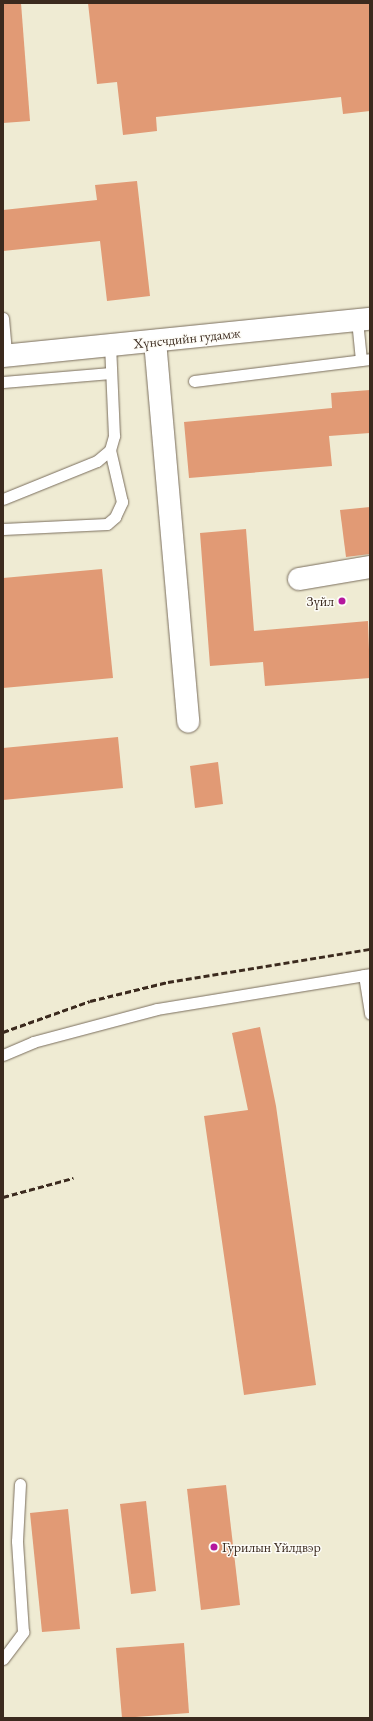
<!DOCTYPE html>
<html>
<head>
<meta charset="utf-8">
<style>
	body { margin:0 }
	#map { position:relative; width:373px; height:1721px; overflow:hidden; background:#efebd3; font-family:"EB Garamond",serif }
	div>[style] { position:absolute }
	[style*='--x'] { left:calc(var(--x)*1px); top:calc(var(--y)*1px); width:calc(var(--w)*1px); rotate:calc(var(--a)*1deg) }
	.building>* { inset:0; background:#e19a75 }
	.roads { filter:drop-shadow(0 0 1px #7a6e5d) drop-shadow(0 0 1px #7a6e5d) }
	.service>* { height:11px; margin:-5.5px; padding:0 5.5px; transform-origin:5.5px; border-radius:5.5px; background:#fff }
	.minor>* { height:22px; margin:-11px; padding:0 11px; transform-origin:11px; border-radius:11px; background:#fff }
	.rail>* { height:3px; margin-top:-1.5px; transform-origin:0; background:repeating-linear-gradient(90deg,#3b2a1e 0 6px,transparent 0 9px) }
	.dots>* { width:11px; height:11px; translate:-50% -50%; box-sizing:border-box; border:2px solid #fdfcf7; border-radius:50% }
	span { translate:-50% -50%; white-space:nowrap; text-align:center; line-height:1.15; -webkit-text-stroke:3px #fdfcf7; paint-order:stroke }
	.street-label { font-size:14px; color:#3b2a1e }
	.poi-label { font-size:14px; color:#3b2a1e }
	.right { translate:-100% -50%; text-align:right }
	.left { translate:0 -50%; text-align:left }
	.frame { position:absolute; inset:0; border:4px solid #3b2a1e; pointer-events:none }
</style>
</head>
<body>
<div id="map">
	<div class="building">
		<i style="clip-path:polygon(3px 3px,21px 3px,30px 121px,3px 123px)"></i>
		<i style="clip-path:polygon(88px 3px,370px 3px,370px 111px,343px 114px,341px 97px,156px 117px,157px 131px,123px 135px,117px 82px,97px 84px)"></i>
		<i style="clip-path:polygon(137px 181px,150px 296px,107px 301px,100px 241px,3px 251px,3px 210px,97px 200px,95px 185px)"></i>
		<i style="clip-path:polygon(370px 390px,370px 433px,329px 436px,332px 466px,189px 478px,184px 422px,332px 408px,331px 393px)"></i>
		<i style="clip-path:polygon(370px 507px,370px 554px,346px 557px,340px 510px)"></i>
		<i style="clip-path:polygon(246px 529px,254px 631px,368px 621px,370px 678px,265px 686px,263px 662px,210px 666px,200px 533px)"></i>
		<i style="clip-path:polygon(102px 569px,113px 678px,3px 688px,3px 578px)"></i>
		<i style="clip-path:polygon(118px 737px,123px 788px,3px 800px,3px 748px)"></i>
		<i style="clip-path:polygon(218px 762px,223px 804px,195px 808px,190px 766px)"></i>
		<i style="clip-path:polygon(260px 1027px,276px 1106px,316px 1385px,244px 1395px,204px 1116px,248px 1110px,232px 1033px)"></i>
		<i style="clip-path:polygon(226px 1485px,240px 1605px,201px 1610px,187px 1489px)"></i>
		<i style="clip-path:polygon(146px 1501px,156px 1591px,131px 1594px,120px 1504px)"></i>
		<i style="clip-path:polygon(68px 1509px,80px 1629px,42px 1632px,30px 1513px)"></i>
		<i style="clip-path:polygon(184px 1643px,189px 1713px,122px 1718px,116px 1648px)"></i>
	</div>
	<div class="roads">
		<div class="service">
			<i style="--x:3;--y:318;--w:38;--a:85"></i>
			<i style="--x:357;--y:320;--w:40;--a:84.3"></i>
			<i style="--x:194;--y:381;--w:177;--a:-7.1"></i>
			<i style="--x:3;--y:382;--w:108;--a:-4.8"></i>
			<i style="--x:3;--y:499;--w:101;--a:-22"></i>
			<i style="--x:97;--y:461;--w:17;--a:-40"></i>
			<i style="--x:110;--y:450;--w:15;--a:-74"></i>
			<i style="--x:114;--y:436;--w:90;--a:-92.5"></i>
			<i style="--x:3;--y:529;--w:104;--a:-2.8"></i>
			<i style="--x:107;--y:524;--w:11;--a:-41"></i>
			<i style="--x:115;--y:517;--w:17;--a:-65"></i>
			<i style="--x:122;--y:502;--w:53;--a:-103"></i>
			<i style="--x:364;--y:975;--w:39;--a:81"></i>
			<i style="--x:3;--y:1055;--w:33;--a:-23"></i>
			<i style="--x:33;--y:1042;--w:128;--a:-14.9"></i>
			<i style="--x:157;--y:1009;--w:216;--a:-9.3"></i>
			<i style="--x:3;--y:1659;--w:34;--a:-53"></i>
			<i style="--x:23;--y:1632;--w:91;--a:-93.8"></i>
			<i style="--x:17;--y:1541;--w:57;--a:-87"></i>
		</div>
		<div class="minor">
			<i style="--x:155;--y:341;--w:382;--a:85"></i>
			<i style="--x:3;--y:356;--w:369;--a:-5.8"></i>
			<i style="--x:299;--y:579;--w:72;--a:-9.6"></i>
		</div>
	</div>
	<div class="rail">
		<i style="--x:3;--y:1032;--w:92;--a:-19.6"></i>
		<i style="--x:90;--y:1001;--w:80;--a:-13.7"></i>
		<i style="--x:168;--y:982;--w:205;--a:-9.3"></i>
		<i style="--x:3;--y:1197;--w:73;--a:-15.2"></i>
	</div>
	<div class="dots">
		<i style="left:342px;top:601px;background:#b5179e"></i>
		<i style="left:214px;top:1547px;background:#b5179e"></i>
	</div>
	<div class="street-label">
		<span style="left:187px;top:338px;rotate:-6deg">Хүнсчдийн гудамж</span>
	</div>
	<div class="poi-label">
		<span class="right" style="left:334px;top:601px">Зүйл</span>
		<span class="left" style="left:222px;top:1547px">Гурилын Үйлдвэр</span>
	</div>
	<div class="frame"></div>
</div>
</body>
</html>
